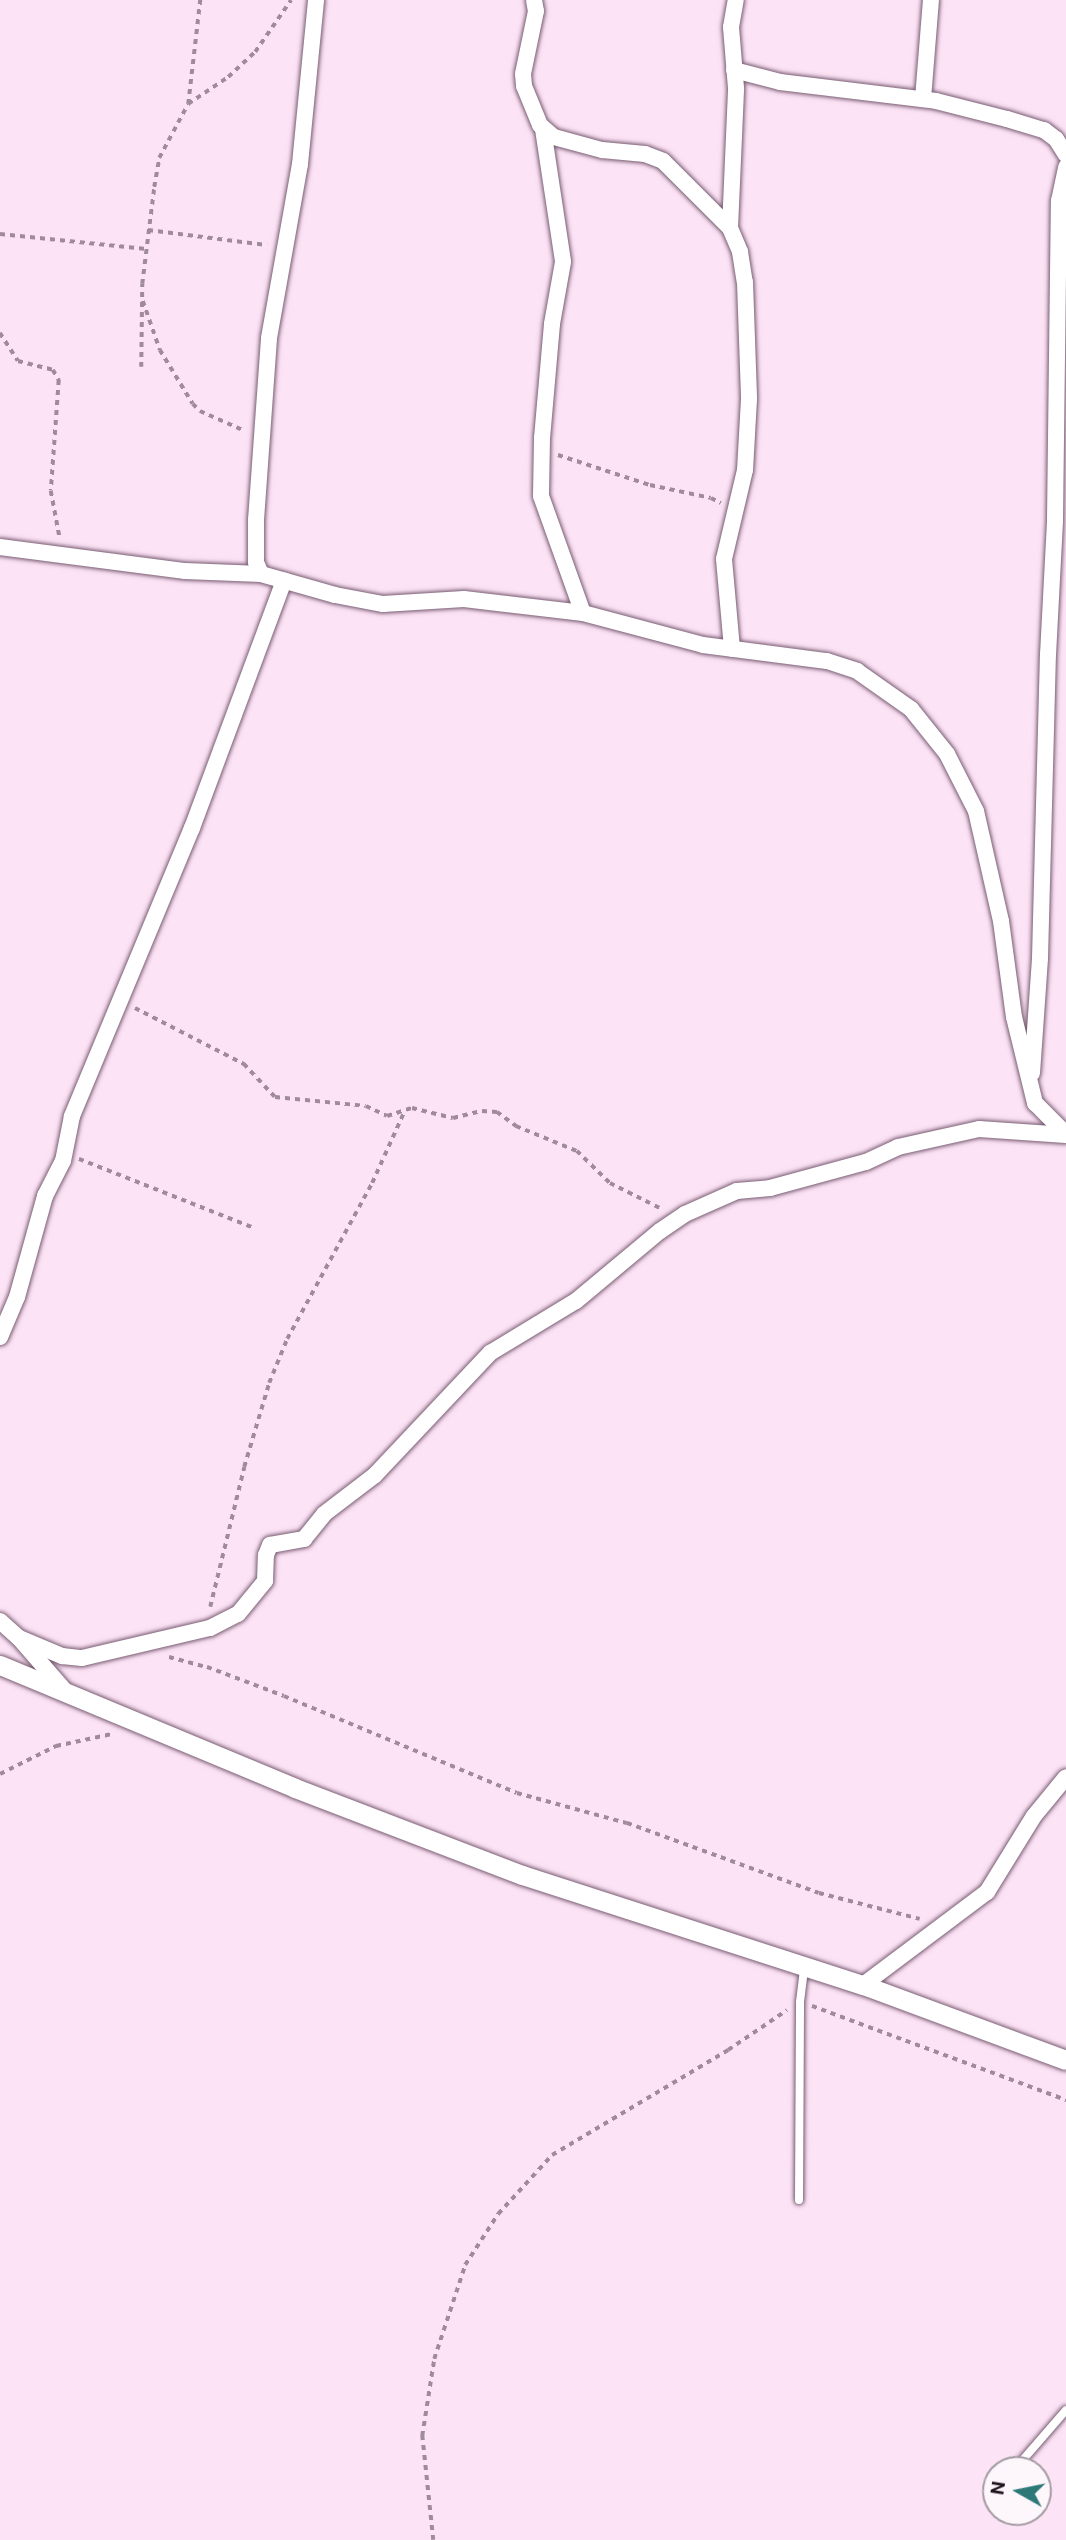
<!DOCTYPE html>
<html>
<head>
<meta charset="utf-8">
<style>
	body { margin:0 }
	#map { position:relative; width:1066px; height:2540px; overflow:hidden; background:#fde3f6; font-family:Roboto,sans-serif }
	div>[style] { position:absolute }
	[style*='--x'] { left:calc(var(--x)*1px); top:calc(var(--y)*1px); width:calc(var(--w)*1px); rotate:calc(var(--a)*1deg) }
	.path>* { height:3.5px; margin-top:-1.75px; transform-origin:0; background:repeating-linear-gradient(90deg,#9f8b9a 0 5px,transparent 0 10px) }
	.roads { filter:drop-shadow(0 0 2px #785c72) drop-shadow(0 0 2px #785c72) }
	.service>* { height:8px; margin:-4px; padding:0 4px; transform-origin:4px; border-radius:4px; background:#fff }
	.minor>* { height:16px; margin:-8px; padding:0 8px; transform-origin:8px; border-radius:8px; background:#fff }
	.tertiary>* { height:19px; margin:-9.5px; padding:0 9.5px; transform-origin:9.5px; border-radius:9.5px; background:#fff }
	span { translate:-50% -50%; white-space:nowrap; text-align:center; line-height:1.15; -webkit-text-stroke:7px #fdf7fc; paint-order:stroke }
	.north { position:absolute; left:982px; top:2456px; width:70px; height:70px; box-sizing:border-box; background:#fdf7fc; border:2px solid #a49ca3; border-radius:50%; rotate:279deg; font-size:19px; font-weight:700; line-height:28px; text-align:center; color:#1f141d }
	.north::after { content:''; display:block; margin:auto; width:24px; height:32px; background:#2e7878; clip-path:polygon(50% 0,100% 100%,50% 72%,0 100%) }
</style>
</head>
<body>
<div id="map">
	<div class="path">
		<i style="--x:188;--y:104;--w:48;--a:-34"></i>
		<i style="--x:228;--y:77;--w:37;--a:-43"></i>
		<i style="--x:255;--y:52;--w:63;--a:-55.3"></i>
		<i style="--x:148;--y:230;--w:120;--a:7.2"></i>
		<i style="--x:0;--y:234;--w:147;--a:5.9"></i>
		<i style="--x:143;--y:301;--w:52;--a:70.9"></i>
		<i style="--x:160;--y:350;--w:63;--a:58.6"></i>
		<i style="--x:193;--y:404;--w:10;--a:45"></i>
		<i style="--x:200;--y:411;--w:49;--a:24"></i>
		<i style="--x:0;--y:333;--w:33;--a:57"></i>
		<i style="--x:18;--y:361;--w:36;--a:14"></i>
		<i style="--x:53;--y:370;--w:12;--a:59"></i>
		<i style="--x:59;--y:380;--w:111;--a:94.1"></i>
		<i style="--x:51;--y:491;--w:49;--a:79.4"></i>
		<i style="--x:141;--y:367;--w:83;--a:-89.3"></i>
		<i style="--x:142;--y:284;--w:98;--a:-82.9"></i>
		<i style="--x:154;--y:187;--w:29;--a:-80"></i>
		<i style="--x:159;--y:158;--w:61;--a:-61.8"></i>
		<i style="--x:188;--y:104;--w:105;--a:-83.4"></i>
		<i style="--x:558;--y:455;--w:97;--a:18.1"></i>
		<i style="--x:650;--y:485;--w:62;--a:12"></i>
		<i style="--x:711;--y:498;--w:11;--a:27"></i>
		<i style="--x:135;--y:1008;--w:123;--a:27.2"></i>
		<i style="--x:244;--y:1064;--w:45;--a:46.8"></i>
		<i style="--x:275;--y:1097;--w:91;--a:5.6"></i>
		<i style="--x:366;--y:1106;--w:23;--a:25"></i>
		<i style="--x:387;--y:1116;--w:26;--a:-18"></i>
		<i style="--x:412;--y:1108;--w:42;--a:13.7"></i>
		<i style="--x:453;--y:1118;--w:30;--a:-14"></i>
		<i style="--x:482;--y:1111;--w:15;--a:4"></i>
		<i style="--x:497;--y:1112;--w:24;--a:36"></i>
		<i style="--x:516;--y:1126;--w:66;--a:22.3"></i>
		<i style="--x:577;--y:1151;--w:46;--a:44.1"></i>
		<i style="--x:610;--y:1183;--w:58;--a:26.6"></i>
		<i style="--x:79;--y:1159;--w:188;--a:21.5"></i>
		<i style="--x:210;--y:1607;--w:144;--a:-76.3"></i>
		<i style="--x:244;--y:1467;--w:88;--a:-73.4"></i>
		<i style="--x:269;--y:1383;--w:48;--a:-67.8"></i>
		<i style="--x:287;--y:1339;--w:178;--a:-61.4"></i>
		<i style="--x:372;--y:1183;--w:78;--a:-65.7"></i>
		<i style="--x:169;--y:1657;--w:39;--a:15"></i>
		<i style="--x:207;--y:1667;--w:82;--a:20.6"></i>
		<i style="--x:284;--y:1696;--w:252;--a:22.6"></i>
		<i style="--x:517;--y:1793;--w:114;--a:15.3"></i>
		<i style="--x:627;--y:1823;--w:204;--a:20"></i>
		<i style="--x:819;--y:1893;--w:104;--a:14.4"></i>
		<i style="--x:0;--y:1774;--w:63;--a:-26.6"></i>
		<i style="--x:56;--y:1746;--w:57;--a:-12.1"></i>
		<i style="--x:812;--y:2006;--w:271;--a:20.3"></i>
		<i style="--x:433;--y:2540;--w:105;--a:-96"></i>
		<i style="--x:422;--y:2436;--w:78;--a:-81.1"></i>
		<i style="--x:434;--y:2359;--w:99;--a:-71.7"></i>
		<i style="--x:465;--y:2265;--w:61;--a:-57.1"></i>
		<i style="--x:498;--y:2214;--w:80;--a:-47.5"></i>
		<i style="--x:552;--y:2155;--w:205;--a:-30.8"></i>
		<i style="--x:728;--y:2050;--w:71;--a:-34.1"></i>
	</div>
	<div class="roads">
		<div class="service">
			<i style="--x:799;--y:2200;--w:198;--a:-89.7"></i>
			<i style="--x:800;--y:2002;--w:34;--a:-83"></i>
			<i style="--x:1014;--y:2470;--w:79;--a:-49.1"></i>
		</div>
		<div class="minor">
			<i style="--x:534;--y:0;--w:11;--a:80"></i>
			<i style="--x:536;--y:11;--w:64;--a:101.7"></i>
			<i style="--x:523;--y:74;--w:12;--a:85"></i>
			<i style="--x:524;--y:86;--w:42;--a:67.7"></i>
			<i style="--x:540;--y:125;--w:18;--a:41"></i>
			<i style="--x:554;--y:137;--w:50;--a:15.2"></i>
			<i style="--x:602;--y:150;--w:43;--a:5.3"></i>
			<i style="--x:645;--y:154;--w:19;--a:21"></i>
			<i style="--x:663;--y:161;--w:95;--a:45"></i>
			<i style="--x:730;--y:228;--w:26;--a:67"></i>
			<i style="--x:740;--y:252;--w:30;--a:81"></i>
			<i style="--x:745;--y:282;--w:117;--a:88"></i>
			<i style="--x:749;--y:399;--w:71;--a:93.2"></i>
			<i style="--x:745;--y:470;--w:91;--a:103.3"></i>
			<i style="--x:724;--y:559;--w:90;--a:84.9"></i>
			<i style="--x:734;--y:70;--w:48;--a:14.6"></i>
			<i style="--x:780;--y:82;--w:157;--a:6.9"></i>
			<i style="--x:936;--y:101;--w:73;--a:14.2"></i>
			<i style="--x:1007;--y:119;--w:39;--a:17"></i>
			<i style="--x:1044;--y:130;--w:15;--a:37"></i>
			<i style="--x:1056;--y:139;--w:19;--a:58"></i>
			<i style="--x:923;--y:99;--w:99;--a:-85.4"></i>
			<i style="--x:543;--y:129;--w:134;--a:81.4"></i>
			<i style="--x:563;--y:262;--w:63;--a:100.1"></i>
			<i style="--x:552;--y:324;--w:114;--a:95"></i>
			<i style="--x:542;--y:438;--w:58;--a:91"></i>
			<i style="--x:541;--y:496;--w:124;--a:70.3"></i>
			<i style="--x:730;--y:228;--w:140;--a:-87.5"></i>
			<i style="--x:736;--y:88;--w:61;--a:-94.7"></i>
			<i style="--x:731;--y:27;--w:27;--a:-80"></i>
			<i style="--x:0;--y:547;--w:187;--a:7.4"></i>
			<i style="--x:185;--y:571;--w:76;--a:2.3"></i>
			<i style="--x:261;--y:574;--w:77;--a:15.8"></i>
			<i style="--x:335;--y:595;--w:49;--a:10.6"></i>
			<i style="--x:383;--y:604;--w:81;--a:-3.5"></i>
			<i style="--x:464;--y:599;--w:120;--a:6.7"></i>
			<i style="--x:583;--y:613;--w:124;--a:14.9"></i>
			<i style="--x:703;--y:645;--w:125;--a:7.4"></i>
			<i style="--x:827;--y:661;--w:32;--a:18"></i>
			<i style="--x:857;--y:671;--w:66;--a:35.1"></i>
			<i style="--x:911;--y:709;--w:58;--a:51.3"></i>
			<i style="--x:947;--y:754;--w:64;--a:63"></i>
			<i style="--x:976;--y:811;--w:113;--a:77.2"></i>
			<i style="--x:1001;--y:921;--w:97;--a:82.3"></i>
			<i style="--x:1014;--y:1017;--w:89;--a:76.3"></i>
			<i style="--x:1035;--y:1103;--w:44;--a:45"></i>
			<i style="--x:261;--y:574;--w:13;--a:-113"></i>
			<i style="--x:256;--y:562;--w:42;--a:-90"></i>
			<i style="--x:256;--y:520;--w:182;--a:-85.9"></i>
			<i style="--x:269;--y:338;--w:177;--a:-79.9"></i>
			<i style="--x:300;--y:164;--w:165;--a:-84.4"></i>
			<i style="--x:1032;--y:1073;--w:115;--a:-86"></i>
			<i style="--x:1040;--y:958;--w:303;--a:-88.5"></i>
			<i style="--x:1048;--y:655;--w:135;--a:-87"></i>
			<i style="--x:1055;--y:520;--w:319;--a:-89.3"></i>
			<i style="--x:1059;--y:201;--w:35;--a:-78"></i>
			<i style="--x:0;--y:1337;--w:43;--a:-67"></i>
			<i style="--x:17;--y:1297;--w:105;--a:-74.5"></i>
			<i style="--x:45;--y:1196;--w:39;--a:-63"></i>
			<i style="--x:63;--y:1161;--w:46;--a:-78.7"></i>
			<i style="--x:72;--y:1116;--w:312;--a:-67.4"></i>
			<i style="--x:192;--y:828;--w:264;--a:-69.6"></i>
			<i style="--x:0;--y:1621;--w:25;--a:42"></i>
			<i style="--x:19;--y:1638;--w:70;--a:49"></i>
			<i style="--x:19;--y:1638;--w:47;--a:22.7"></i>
			<i style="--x:62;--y:1656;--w:20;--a:6"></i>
			<i style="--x:82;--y:1658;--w:131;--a:-13.2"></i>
			<i style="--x:210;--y:1628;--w:31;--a:-27"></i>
			<i style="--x:238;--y:1614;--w:43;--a:-50.7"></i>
			<i style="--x:265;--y:1581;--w:26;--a:-88"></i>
			<i style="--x:266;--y:1555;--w:11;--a:-68"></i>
			<i style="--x:270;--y:1545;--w:35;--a:-10"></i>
			<i style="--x:304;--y:1539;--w:32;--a:-51"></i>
			<i style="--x:324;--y:1514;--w:64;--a:-37.4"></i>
			<i style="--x:375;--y:1475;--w:168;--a:-46.7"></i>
			<i style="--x:490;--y:1353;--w:100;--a:-31.2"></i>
			<i style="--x:576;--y:1301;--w:109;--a:-39.8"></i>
			<i style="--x:660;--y:1231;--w:30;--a:-34"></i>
			<i style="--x:685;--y:1214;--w:57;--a:-23.9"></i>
			<i style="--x:737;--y:1191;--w:33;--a:-5"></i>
			<i style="--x:770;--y:1188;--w:99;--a:-15.2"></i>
			<i style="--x:866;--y:1162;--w:35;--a:-25"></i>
			<i style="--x:898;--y:1147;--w:83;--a:-12.5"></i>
			<i style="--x:979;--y:1129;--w:87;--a:3.9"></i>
			<i style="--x:863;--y:1985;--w:155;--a:-36.9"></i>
			<i style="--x:987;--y:1892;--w:89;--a:-58.3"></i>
			<i style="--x:1034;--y:1816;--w:50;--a:-50.6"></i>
		</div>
		<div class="tertiary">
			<i style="--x:0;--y:1665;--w:320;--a:22.6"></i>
			<i style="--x:295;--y:1788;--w:243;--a:21"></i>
			<i style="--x:522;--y:1875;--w:358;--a:17.9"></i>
			<i style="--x:863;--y:1985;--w:216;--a:20.3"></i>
		</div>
	</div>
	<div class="north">N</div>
</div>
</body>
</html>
